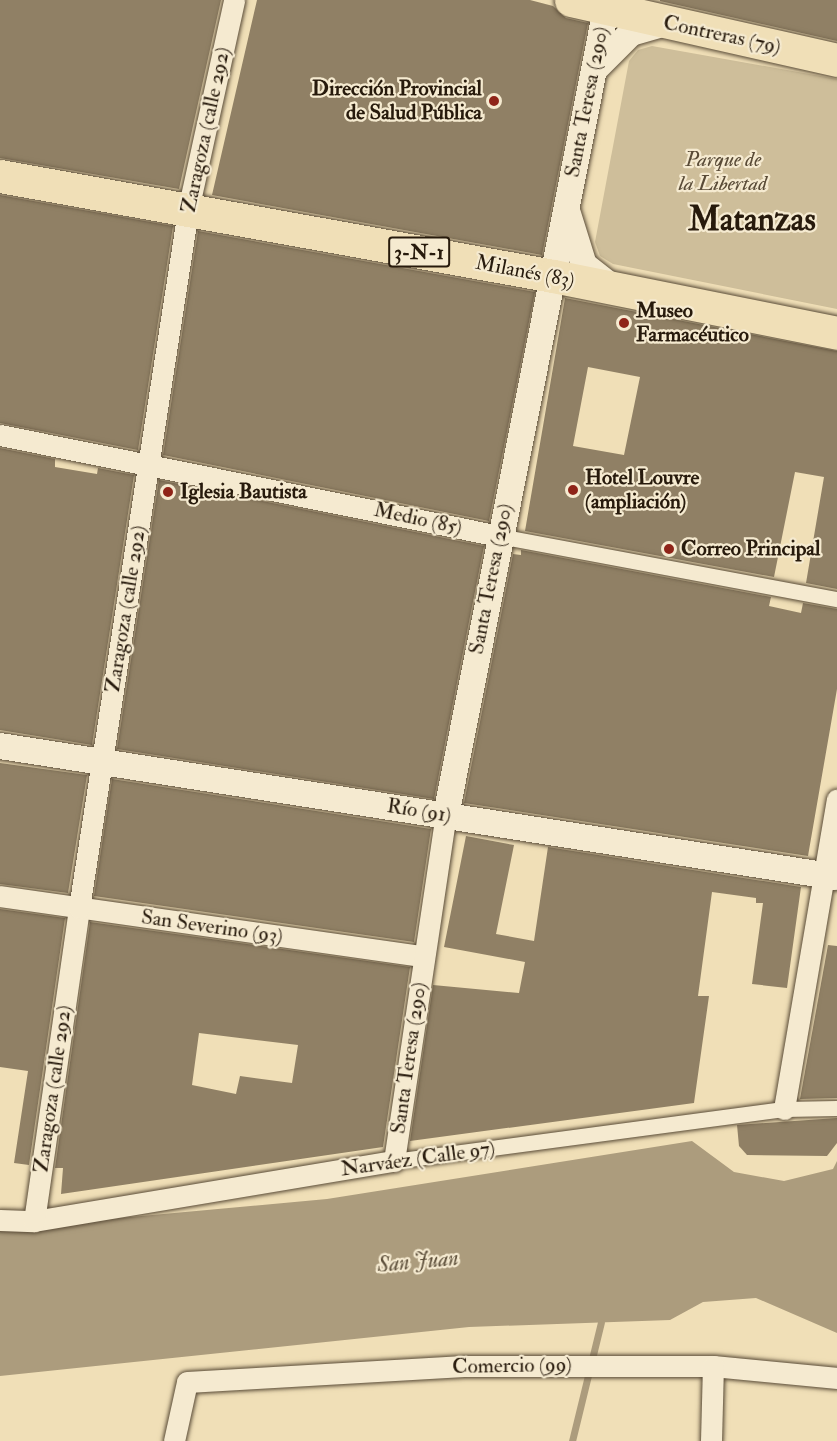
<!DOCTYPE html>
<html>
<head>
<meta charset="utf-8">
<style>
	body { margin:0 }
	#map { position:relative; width:837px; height:1441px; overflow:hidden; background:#f0dfb7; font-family:"IM FELL Double Pica",serif }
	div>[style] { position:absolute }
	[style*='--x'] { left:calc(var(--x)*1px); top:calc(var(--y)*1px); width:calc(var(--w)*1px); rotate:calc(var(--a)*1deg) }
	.green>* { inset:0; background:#cebe9a }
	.water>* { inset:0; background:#ac9c7d }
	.stream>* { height:7px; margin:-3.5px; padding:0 3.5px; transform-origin:3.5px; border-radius:3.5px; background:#ac9c7d }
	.building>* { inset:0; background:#908065 }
	.roads { filter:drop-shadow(0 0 2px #594b37) drop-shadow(0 0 2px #594b37) }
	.pedestrian>* { height:15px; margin:-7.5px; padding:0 7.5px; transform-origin:7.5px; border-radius:7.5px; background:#f5ead0 }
	.minor>* { height:21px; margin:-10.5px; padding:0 10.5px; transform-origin:10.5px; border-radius:10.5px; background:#f5ead0 }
	.tertiary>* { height:26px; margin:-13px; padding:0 13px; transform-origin:13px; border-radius:13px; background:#f5ead0 }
	.primary>* { height:33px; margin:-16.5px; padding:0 16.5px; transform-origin:16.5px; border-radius:16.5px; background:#f0dfb7 }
	.dots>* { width:16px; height:16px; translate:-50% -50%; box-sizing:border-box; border:3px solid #f5ead0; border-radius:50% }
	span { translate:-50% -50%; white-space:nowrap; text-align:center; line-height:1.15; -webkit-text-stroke:4.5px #f5ead0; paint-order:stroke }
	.shield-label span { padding:2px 4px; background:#f5ead0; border:2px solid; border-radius:4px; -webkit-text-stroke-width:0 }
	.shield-label { font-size:20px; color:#271a0c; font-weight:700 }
	.street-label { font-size:21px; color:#271a0c }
	.poi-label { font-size:21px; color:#271a0c; font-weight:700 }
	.right { translate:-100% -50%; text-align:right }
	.left { translate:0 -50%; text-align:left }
	.park-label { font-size:21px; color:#594b37; font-style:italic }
	.water-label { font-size:22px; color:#5c4e39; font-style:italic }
	.town-label { font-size:33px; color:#271a0c; font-weight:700 }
</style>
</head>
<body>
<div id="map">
	<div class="green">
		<i style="clip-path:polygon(652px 46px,837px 79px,837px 309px,613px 264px,600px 256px,595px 242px,629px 61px,638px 50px)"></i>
	</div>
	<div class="water">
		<i style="clip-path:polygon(692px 1141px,734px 1172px,784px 1181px,833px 1169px,837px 1161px,837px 1333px,756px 1298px,703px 1302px,670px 1320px,469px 1327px,0 1376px,0 1229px,327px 1199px)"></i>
	</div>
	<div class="stream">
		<i style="--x:572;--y:1441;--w:122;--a:-76.3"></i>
	</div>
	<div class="building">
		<i style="clip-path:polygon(0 0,221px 0,179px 189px,0 158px)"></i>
		<i style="clip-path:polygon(257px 0,530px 0,553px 6px,566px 18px,588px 23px,542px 255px,212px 195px)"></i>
		<i style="clip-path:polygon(660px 0,837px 0,837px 41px,660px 1px)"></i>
		<i style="clip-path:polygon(0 195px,173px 226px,138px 450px,0 423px)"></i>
		<i style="clip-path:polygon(198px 231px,535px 292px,489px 521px,163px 455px)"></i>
		<i style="clip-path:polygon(evenodd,565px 298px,837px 351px,837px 589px,806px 583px,824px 477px,795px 472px,774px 577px,525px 531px,565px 298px,588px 367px,640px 377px,624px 455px,573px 446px,588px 367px)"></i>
		<i style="clip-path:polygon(0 448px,55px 459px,55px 467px,97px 474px,98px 468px,134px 475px,92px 745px,0 730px)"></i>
		<i style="clip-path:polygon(159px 480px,484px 546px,434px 799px,117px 749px)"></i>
		<i style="clip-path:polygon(521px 550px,771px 597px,769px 606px,801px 613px,803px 603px,837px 609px,837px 689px,808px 856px,464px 803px,513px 554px,521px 555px)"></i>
		<i style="clip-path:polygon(0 763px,87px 775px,68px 893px,0 884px)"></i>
		<i style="clip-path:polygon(112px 779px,431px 829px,414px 942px,94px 896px)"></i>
		<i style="clip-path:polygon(466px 836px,514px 845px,496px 934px,534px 941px,548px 847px,801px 887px,787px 988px,752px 984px,763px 903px,756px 903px,756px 898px,712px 892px,698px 996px,709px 996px,694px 1103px,410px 1141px,433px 985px,519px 993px,525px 962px,444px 947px)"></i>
		<i style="clip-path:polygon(0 909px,65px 918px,29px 1165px,14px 1163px,28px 1071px,0 1067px)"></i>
		<i style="clip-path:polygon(evenodd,90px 922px,410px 967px,383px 1147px,61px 1194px,63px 1168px,55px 1168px,90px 922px,199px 1033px,298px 1045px,292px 1083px,240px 1076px,236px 1094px,192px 1085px,199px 1033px)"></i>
		<i style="clip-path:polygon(828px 945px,837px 946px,837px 1098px,800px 1099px)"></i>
		<i style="clip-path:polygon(837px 1118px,837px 1143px,827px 1156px,747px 1155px,739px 1146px,737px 1125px)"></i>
	</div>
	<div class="roads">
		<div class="pedestrian">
			<i style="--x:499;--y:536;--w:344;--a:10.6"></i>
			<i style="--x:394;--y:1161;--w:393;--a:-7.6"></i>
			<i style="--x:784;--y:1109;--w:53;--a:-1.1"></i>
		</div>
		<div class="minor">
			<i style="--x:0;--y:435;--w:509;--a:11.44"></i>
			<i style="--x:0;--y:896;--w:428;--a:8.1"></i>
			<i style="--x:784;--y:1109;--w:314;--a:-80.3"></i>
			<i style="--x:0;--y:1220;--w:34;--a:2"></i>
			<i style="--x:34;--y:1221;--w:365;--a:-9.5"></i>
			<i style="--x:394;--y:1161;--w:350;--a:-81.5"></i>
			<i style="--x:34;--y:1221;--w:316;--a:-81.8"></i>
			<i style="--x:79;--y:908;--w:706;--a:-81.12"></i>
			<i style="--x:188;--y:210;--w:215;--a:-77.6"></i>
			<i style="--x:174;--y:1441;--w:60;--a:-77.6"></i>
			<i style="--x:187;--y:1382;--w:277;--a:-3.3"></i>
			<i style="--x:464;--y:1366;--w:249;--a:0"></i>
			<i style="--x:713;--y:1366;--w:125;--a:5.5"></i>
			<i style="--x:711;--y:1441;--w:75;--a:-88.5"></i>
		</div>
		<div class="tertiary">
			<i style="--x:595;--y:69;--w:51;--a:-45"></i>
			<i style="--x:631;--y:33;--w:37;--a:-16"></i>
			<i style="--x:568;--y:214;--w:53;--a:72.6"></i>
			<i style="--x:584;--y:265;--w:36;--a:38"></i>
			<i style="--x:0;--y:746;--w:847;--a:8.9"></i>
			<i style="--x:446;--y:815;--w:822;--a:-78.77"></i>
		</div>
		<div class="primary">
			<i style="--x:571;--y:0;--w:273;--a:12.7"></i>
			<i style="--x:0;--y:176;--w:562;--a:10.25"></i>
			<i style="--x:553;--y:276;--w:290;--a:11.3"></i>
		</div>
	</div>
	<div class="dots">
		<i style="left:494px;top:101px;background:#8f2418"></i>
		<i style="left:624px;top:323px;background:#8f2418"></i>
		<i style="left:573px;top:490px;background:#8f2418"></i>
		<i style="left:168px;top:492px;background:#8f2418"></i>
		<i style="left:669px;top:549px;background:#8f2418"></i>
	</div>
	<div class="shield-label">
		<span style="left:419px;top:252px">3-N-1</span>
	</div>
	<div class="street-label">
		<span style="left:722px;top:35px;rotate:12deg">Contreras (79)</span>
		<span style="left:587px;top:102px;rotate:-79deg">Santa Teresa (290)</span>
		<span style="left:206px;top:130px;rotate:-78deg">Zaragoza (calle 292)</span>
		<span style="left:525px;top:272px;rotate:11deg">Milanés (83)</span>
		<span style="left:418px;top:519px;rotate:12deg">Medio (85)</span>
		<span style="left:491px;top:579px;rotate:-79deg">Santa Teresa (290)</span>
		<span style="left:126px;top:609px;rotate:-81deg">Zaragoza (calle 292)</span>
		<span style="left:419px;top:811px;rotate:9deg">Río (91)</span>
		<span style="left:212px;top:927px;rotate:8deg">San Severino (93)</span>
		<span style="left:409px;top:1058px;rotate:-82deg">Santa Teresa (290)</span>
		<span style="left:53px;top:1089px;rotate:-82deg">Zaragoza (calle 292)</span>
		<span style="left:418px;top:1159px;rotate:-8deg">Narváez (Calle 97)</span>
		<span style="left:512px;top:1366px;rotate:-1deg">Comercio (99)</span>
	</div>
	<div class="poi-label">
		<span class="right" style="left:482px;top:101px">Dirección Provincial<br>de Salud Pública</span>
		<span class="left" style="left:636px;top:323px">Museo<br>Farmacéutico</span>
		<span class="left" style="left:585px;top:490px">Hotel Louvre<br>(ampliación)</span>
		<span class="left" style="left:180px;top:492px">Iglesia Bautista</span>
		<span class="left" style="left:681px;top:549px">Correo Principal</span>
	</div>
	<div class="park-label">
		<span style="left:723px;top:172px">Parque de<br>la Libertad</span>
	</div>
	<div class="water-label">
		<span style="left:418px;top:1262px;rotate:-5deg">San Juan</span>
	</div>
	<div class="town-label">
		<span style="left:752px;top:220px">Matanzas</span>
	</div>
</div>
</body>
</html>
